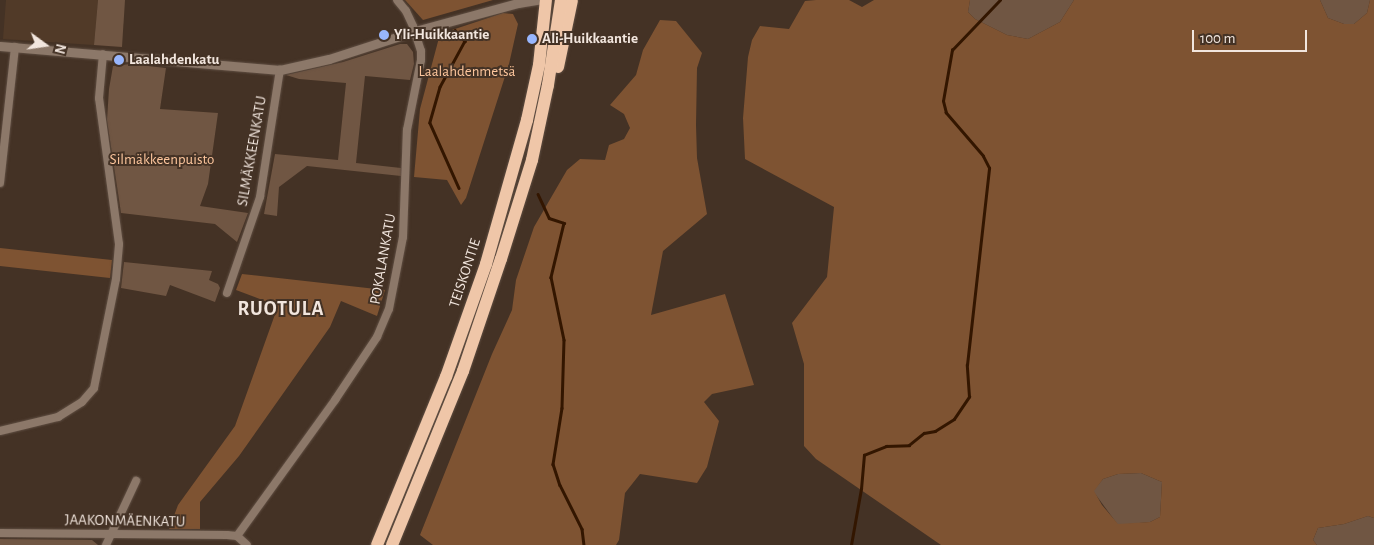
<!DOCTYPE html>
<html>
<head>
<meta charset="utf-8">
<style>
	body { margin:0 }
	#map { position:relative; width:1374px; height:545px; overflow:hidden; background:#443225; font-family:"Alegreya Sans",sans-serif }
	div>[style] { position:absolute }
	[style*='--x'] { left:calc(var(--x)*1px); top:calc(var(--y)*1px); width:calc(var(--w)*1px); rotate:calc(var(--a)*1deg) }
	.built>* { inset:0; background:#513a28 }
	.green>* { inset:0; background:#705643 }
	.forest>* { inset:0; background:#7e5332 }
	.stream>* { height:2.5px; margin:-1.25px; padding:0 1.25px; transform-origin:1.25px; border-radius:1.25px; background:#331600 }
	.roads { filter:drop-shadow(0 0 1px #604f43) drop-shadow(0 0 1px #604f43) }
	.minor>* { height:8px; margin:-4px; padding:0 4px; transform-origin:4px; border-radius:4px; background:#8c7869 }
	.tertiary>* { height:9px; margin:-4.5px; padding:0 4.5px; transform-origin:4.5px; border-radius:4.5px; background:#8c7869 }
	.trunk>* { height:12px; margin:-6px; padding:0 6px; transform-origin:6px; border-radius:6px; background:#efc6a8 }
	.dots>* { width:14px; height:14px; translate:-50% -50%; box-sizing:border-box; border:2px solid #443225; border-radius:50% }
	span { translate:-50% -50%; white-space:nowrap; text-align:center; line-height:1.15; -webkit-text-stroke:4px #443225; paint-order:stroke }
	.poi-label { font-size:15px; color:#f2e6de; font-weight:700 }
	.left { translate:0 -50%; text-align:left }
	.park-label { font-size:15px; color:#fdc69d }
	.street-label { font-size:15px; color:#f2e6de }
	.district-label { font-size:20px; color:#f2e6de; font-weight:700; letter-spacing:1px }
	.north { position:absolute; left:20px; top:20px; width:50px; height:50px; -webkit-text-stroke:4px #443225; paint-order:stroke; rotate:104deg; font-size:14px; font-weight:700; line-height:20px; text-align:center; color:#f2e6de }
	.north::after { content:''; display:block; margin:auto; width:18px; height:22px; background:#f2e6de; clip-path:polygon(50% 0,100% 100%,50% 72%,0 100%) }
	.scale { position:absolute; left:1192px; top:30px; width:115px; height:22px; box-sizing:border-box; border:2px solid #f2e6de; border-top:0; padding-left:6px; font-size:15px; line-height:18px; white-space:nowrap; color:#f2e6de; -webkit-text-stroke:4px #443225; paint-order:stroke }
</style>
</head>
<body>
<div id="map">
	<div class="built">
		<i style="clip-path:polygon(6px 0,98px 0,94px 45px,3px 39px)"></i>
	</div>
	<div class="green">
		<i style="clip-path:polygon(98px 0,125px 0,122px 47px,94px 45px)"></i>
		<i style="clip-path:polygon(970px 0,1074px 0,1060px 22px,1028px 39px,1007px 35px,975px 19px,968px 12px)"></i>
		<i style="clip-path:polygon(1320px 0,1370px 0,1367px 13px,1354px 24px,1344px 24px,1328px 18px)"></i>
		<i style="clip-path:polygon(400px 44px,407px 44px,413px 52px,414px 64px,410px 80px,365px 76px,356px 163px,401px 168px,401px 176px,307px 166px,279px 187px,277px 216px,264px 214px,275px 154px,338px 160px,346px 83px,299px 79px,286px 75px,343px 62px)"></i>
		<i style="clip-path:polygon(130px 64px,166px 68px,160px 109px,218px 113px,208px 184px,200px 206px,248px 213px,237px 242px,215px 224px,121px 213px,107px 120px,109px 89px,113px 66px)"></i>
		<i style="clip-path:polygon(124px 262px,212px 271px,209px 280px,218px 284px,220px 288px,215px 302px,170px 285px,166px 296px,121px 288px)"></i>
		<i style="clip-path:polygon(1141px 473px,1162px 482px,1160px 517px,1150px 522px,1118px 525px,1093px 491px,1103px 479px,1118px 474px)"></i>
		<i style="clip-path:polygon(1368px 516px,1374px 518px,1374px 545px,1317px 545px,1313px 540px,1318px 528px,1344px 524px)"></i>
		<i style="clip-path:polygon(0 539px,92px 540px,98px 545px,0 545px)"></i>
	</div>
	<div class="forest">
		<i style="clip-path:polygon(405px 0,493px 0,423px 20px)"></i>
		<i style="clip-path:polygon(evenodd,816px 0,849px 0,862px 7px,874px 0,970px 0,968px 12px,975px 19px,1007px 35px,1028px 39px,1060px 22px,1074px 0,1320px 0,1328px 18px,1344px 24px,1354px 24px,1367px 13px,1370px 0,1374px 0,1374px 518px,1368px 516px,1344px 524px,1318px 528px,1313px 540px,1317px 545px,941px 545px,816px 459px,804px 446px,804px 364px,792px 323px,827px 277px,834px 207px,745px 159px,743px 118px,748px 57px,752px 40px,760px 26px,789px 29px,805px 1px,816px 0,1141px 473px,1162px 482px,1160px 517px,1150px 522px,1118px 524px,1102px 505px,1094px 491px,1103px 479px,1118px 474px,1141px 473px)"></i>
		<i style="clip-path:polygon(503px 13px,513px 14px,518px 24px,509px 64px,466px 198px,461px 205px,447px 180px,414px 177px,420px 109px,440px 34px)"></i>
		<i style="clip-path:polygon(660px 20px,676px 21px,702px 53px,697px 68px,696px 125px,697px 158px,707px 214px,663px 251px,651px 315px,725px 294px,754px 385px,712px 394px,704px 402px,719px 421px,707px 467px,697px 483px,640px 474px,625px 493px,619px 540px,616px 545px,433px 545px,420px 535px,492px 354px,512px 310px,516px 280px,534px 227px,567px 170px,580px 159px,605px 160px,609px 145px,624px 139px,630px 128px,624px 114px,610px 105px,636px 75px,643px 50px)"></i>
		<i style="clip-path:polygon(0 248px,112px 260px,110px 278px,0 266px)"></i>
		<i style="clip-path:polygon(242px 274px,385px 290px,377px 316px,341px 301px,330px 327px,239px 456px,200px 502px,200px 529px,169px 529px,178px 505px,235px 426px,278px 306px,236px 290px)"></i>
	</div>
	<div class="stream">
		<i style="--x:455;--y:30;--w:15;--a:48"></i>
		<i style="--x:465;--y:41;--w:52;--a:118.5"></i>
		<i style="--x:440;--y:87;--w:37;--a:106"></i>
		<i style="--x:430;--y:123;--w:71;--a:66"></i>
		<i style="--x:538;--y:194;--w:26;--a:65"></i>
		<i style="--x:549;--y:218;--w:16;--a:18"></i>
		<i style="--x:564;--y:223;--w:56;--a:103.5"></i>
		<i style="--x:551;--y:277;--w:64;--a:78.3"></i>
		<i style="--x:564;--y:340;--w:68;--a:91.7"></i>
		<i style="--x:562;--y:408;--w:57;--a:99.1"></i>
		<i style="--x:553;--y:464;--w:22;--a:72"></i>
		<i style="--x:560;--y:485;--w:49;--a:63.4"></i>
		<i style="--x:582;--y:529;--w:16;--a:83"></i>
		<i style="--x:851;--y:545;--w:57;--a:-79.9"></i>
		<i style="--x:861;--y:489;--w:34;--a:-85"></i>
		<i style="--x:864;--y:455;--w:24;--a:-22"></i>
		<i style="--x:886;--y:446;--w:23;--a:-2"></i>
		<i style="--x:909;--y:445;--w:19;--a:-39"></i>
		<i style="--x:924;--y:433;--w:11;--a:-10"></i>
		<i style="--x:935;--y:431;--w:22;--a:-32"></i>
		<i style="--x:954;--y:419;--w:27;--a:-56"></i>
		<i style="--x:969;--y:397;--w:32;--a:-94"></i>
		<i style="--x:967;--y:365;--w:198;--a:-83.6"></i>
		<i style="--x:989;--y:168;--w:13;--a:-117"></i>
		<i style="--x:983;--y:156;--w:57;--a:-130.7"></i>
		<i style="--x:946;--y:113;--w:12;--a:-104"></i>
		<i style="--x:943;--y:101;--w:52;--a:-80"></i>
		<i style="--x:952;--y:50;--w:69;--a:-46.2"></i>
	</div>
	<div class="roads">
		<div class="minor">
			<i style="--x:0;--y:183;--w:137;--a:-83.7"></i>
			<i style="--x:227;--y:293;--w:102;--a:-71"></i>
			<i style="--x:260;--y:197;--w:129;--a:-81.1"></i>
			<i style="--x:0;--y:431;--w:60;--a:-13.6"></i>
			<i style="--x:58;--y:417;--w:28;--a:-32"></i>
			<i style="--x:82;--y:402;--w:18;--a:-49"></i>
			<i style="--x:94;--y:388;--w:111;--a:-78.6"></i>
			<i style="--x:116;--y:279;--w:35;--a:-85"></i>
			<i style="--x:119;--y:244;--w:147;--a:-97.8"></i>
			<i style="--x:99;--y:98;--w:44;--a:-84.8"></i>
			<i style="--x:0;--y:533;--w:227;--a:0.5"></i>
			<i style="--x:227;--y:535;--w:10;--a:6"></i>
			<i style="--x:237;--y:536;--w:13;--a:42"></i>
			<i style="--x:237;--y:536;--w:168;--a:-54.2"></i>
			<i style="--x:335;--y:400;--w:76;--a:-56.3"></i>
			<i style="--x:377;--y:337;--w:30;--a:-67"></i>
			<i style="--x:389;--y:309;--w:73;--a:-79"></i>
			<i style="--x:403;--y:237;--w:107;--a:-87.9"></i>
			<i style="--x:407;--y:130;--w:71;--a:-78.7"></i>
			<i style="--x:421;--y:60;--w:9;--a:-90"></i>
			<i style="--x:421;--y:51;--w:26;--a:-108"></i>
			<i style="--x:413;--y:26;--w:17;--a:-115"></i>
			<i style="--x:406;--y:11;--w:14;--a:-129"></i>
			<i style="--x:106;--y:545;--w:71;--a:-64.9"></i>
		</div>
		<div class="tertiary">
			<i style="--x:0;--y:46;--w:281;--a:4.9"></i>
			<i style="--x:280;--y:70;--w:50;--a:-12.7"></i>
			<i style="--x:329;--y:59;--w:90;--a:-18"></i>
			<i style="--x:415;--y:31;--w:107;--a:-15.2"></i>
			<i style="--x:518;--y:3;--w:20;--a:-9"></i>
		</div>
		<div class="trunk">
			<i style="--x:558;--y:67;--w:68;--a:-78.2"></i>
			<i style="--x:377;--y:545;--w:182;--a:-67.7"></i>
			<i style="--x:446;--y:377;--w:120;--a:-70.5"></i>
			<i style="--x:486;--y:264;--w:150;--a:-74.1"></i>
			<i style="--x:527;--y:120;--w:56;--a:-77.7"></i>
			<i style="--x:539;--y:65;--w:65;--a:-83.9"></i>
			<i style="--x:392;--y:545;--w:188;--a:-67.8"></i>
			<i style="--x:463;--y:371;--w:118;--a:-71.3"></i>
			<i style="--x:501;--y:259;--w:104;--a:-72.6"></i>
			<i style="--x:532;--y:160;--w:77;--a:-78"></i>
			<i style="--x:548;--y:85;--w:86;--a:-81.3"></i>
		</div>
	</div>
	<div class="dots">
		<i style="left:384px;top:35px;background:#98b6fd"></i>
		<i style="left:532px;top:39px;background:#98b6fd"></i>
		<i style="left:119px;top:60px;background:#98b6fd"></i>
	</div>
	<div class="poi-label">
		<span class="left" style="left:394px;top:35px">Yli-Huikkaantie</span>
		<span class="left" style="left:542px;top:39px">Ali-Huikkaantie</span>
		<span class="left" style="left:129px;top:60px">Laalahdenkatu</span>
	</div>
	<div class="park-label">
		<span style="left:467px;top:72px">Laalahdenmetsä</span>
		<span style="left:162px;top:160px">Silmäkkeenpuisto</span>
	</div>
	<div class="street-label">
		<span style="left:252px;top:151px;rotate:-80deg">SILMÄKKEENKATU</span>
		<span style="left:383px;top:259px;rotate:-80deg">POKALANKATU</span>
		<span style="left:465px;top:273px;rotate:-72deg">TEISKONTIE</span>
		<span style="left:125px;top:521px;rotate:1deg">JAAKONMÄENKATU</span>
	</div>
	<div class="district-label">
		<span style="left:281px;top:309px">RUOTULA</span>
	</div>
	<div class="north">N</div>
	<div class="scale">100 m</div>
</div>
</body>
</html>
